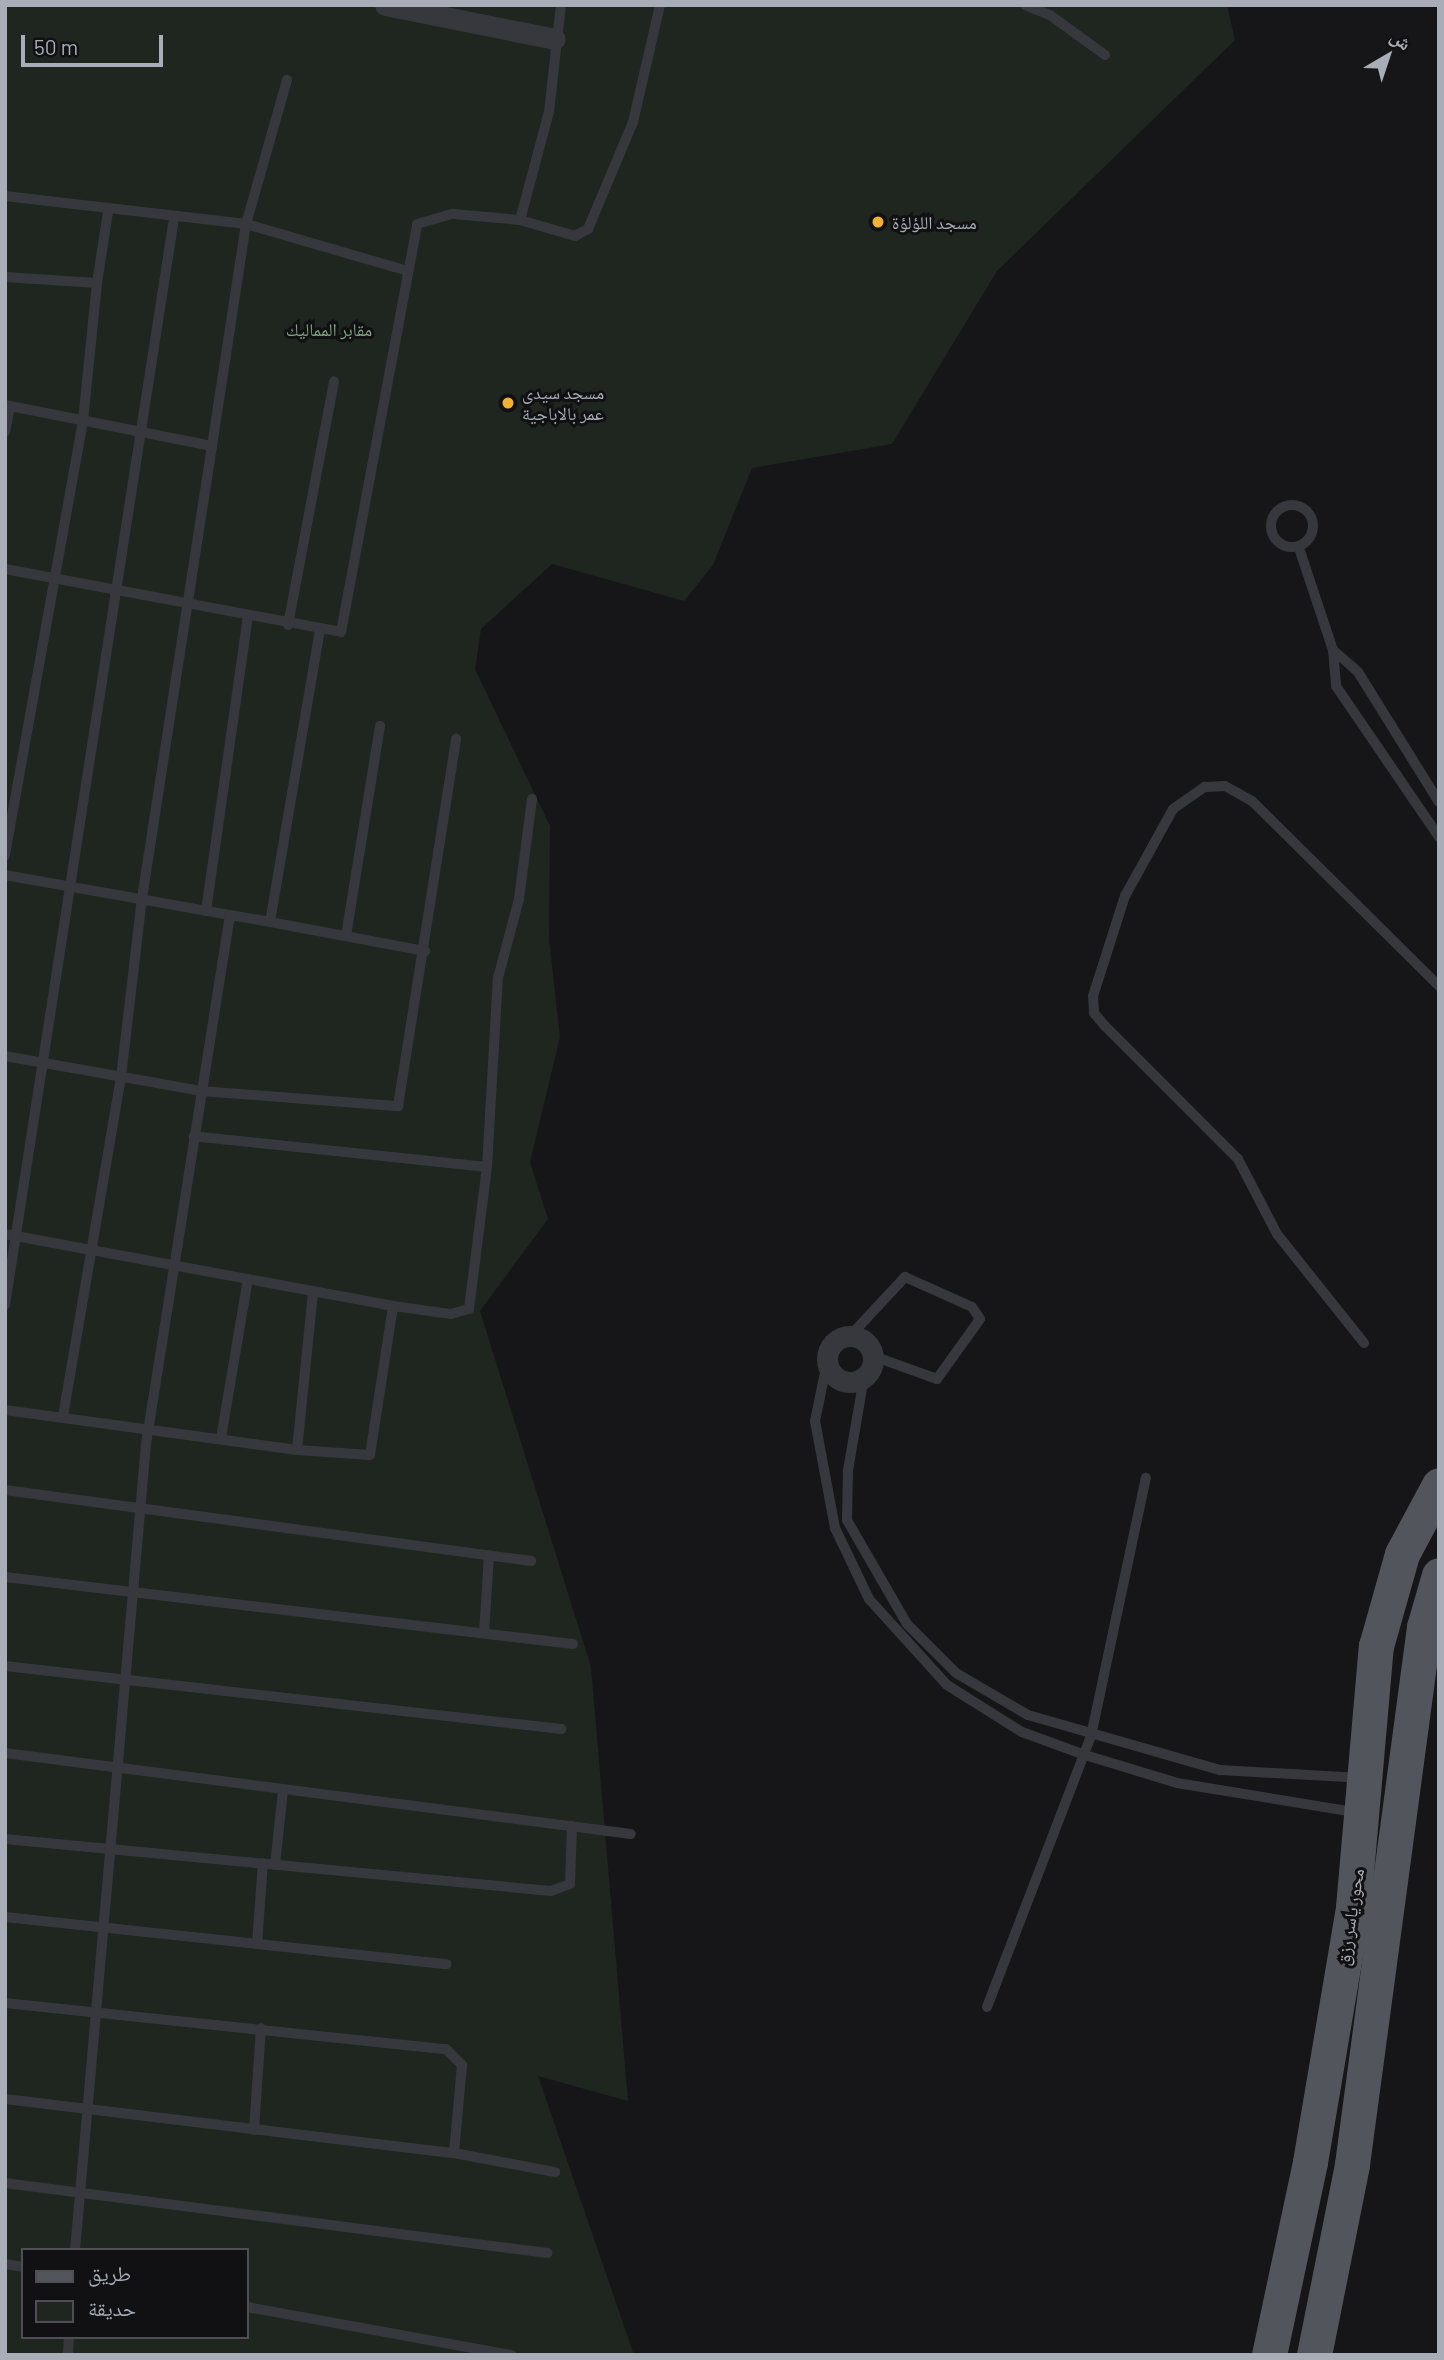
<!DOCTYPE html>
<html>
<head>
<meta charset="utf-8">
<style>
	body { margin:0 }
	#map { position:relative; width:1444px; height:2360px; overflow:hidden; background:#161618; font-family:Barlow,"Noto Naskh Arabic",sans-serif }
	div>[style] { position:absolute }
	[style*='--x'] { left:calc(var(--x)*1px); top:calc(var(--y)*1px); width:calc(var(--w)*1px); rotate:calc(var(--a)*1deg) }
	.green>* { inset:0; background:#1e261f }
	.lane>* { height:10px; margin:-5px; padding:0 5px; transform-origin:5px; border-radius:5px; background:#37383d }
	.lane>.ring { margin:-5px; padding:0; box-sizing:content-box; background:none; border:10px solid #37383d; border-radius:50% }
	.street>* { height:21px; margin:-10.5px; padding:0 10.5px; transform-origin:10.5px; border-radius:10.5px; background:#37383d }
	.street>.ring { margin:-10.5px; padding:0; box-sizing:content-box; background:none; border:21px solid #37383d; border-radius:50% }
	.primary>* { height:35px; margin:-17.5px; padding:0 17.5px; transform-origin:17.5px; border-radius:17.5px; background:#53555c }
	.dots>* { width:19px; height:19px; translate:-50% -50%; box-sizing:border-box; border:4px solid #111113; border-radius:50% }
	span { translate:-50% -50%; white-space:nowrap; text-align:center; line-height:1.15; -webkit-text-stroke:6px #111113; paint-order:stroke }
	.poi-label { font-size:18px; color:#a8adb8 }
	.left { translate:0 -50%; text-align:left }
	.park-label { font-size:18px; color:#7fa381 }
	.street-label { font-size:18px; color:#a8adb8 }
	.frame { position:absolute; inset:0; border:7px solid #a8adb8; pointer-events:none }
	.legend { position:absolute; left:21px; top:2248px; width:228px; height:91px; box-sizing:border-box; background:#111113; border:2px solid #4d4f55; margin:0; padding:9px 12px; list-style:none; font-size:21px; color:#a8adb8 }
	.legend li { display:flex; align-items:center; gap:14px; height:35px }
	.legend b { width:35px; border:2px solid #4d4f55 }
	.north { position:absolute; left:1353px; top:21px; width:70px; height:70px; -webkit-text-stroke:5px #111113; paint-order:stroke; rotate:39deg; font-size:19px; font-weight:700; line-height:28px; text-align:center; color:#a8adb8 }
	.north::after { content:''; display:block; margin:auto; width:24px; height:32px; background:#a8adb8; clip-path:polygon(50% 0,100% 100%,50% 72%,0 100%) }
	.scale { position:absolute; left:21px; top:35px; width:142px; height:32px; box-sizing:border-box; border:4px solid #a8adb8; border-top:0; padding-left:9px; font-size:21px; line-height:24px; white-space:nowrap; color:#a8adb8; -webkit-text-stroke:5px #111113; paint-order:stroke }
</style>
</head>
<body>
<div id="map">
	<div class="green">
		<i style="clip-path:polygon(evenodd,5px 5px,1227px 5px,1235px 40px,997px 271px,892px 444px,752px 468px,713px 565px,684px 601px,552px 564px,481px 629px,475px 669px,550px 826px,549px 939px,560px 1037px,530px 1162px,548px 1219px,480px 1311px,591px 1667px,628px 2101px,538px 2076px,634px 2355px,5px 2355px,5px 5px,23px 2250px,247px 2250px,247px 2337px,23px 2337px,23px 2250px)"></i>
	</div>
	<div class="lane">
		<i style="--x:1025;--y:5;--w:27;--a:22"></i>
		<i style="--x:1050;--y:15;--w:68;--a:36"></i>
		<i style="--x:5;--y:196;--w:243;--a:6.6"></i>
		<i style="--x:246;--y:224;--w:165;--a:16.2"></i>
		<i style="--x:520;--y:220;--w:112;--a:-75"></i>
		<i style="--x:549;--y:112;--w:108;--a:-83.6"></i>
		<i style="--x:5;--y:277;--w:92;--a:3.7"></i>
		<i style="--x:97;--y:283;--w:139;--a:95.8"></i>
		<i style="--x:83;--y:421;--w:442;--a:100.2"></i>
		<i style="--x:97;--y:283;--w:72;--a:-81.2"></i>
		<i style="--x:5;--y:405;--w:211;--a:11.2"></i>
		<i style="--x:212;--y:446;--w:457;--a:98.8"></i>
		<i style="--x:142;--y:898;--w:180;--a:96.7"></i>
		<i style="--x:121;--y:1077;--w:344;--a:99.7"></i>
		<i style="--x:5;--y:432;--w:26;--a:-79"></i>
		<i style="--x:212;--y:446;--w:225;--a:-81.3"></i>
		<i style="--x:246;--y:224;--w:150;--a:-74.1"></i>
		<i class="ring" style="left:1271px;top:505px;width:32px;height:32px"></i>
		<i style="--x:1299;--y:548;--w:108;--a:71.6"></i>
		<i style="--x:1333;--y:650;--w:33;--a:41"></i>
		<i style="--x:1358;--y:672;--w:153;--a:58.1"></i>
		<i style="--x:5;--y:569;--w:342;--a:10.6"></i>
		<i style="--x:341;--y:632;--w:415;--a:-79.4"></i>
		<i style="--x:417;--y:224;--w:37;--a:-16"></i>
		<i style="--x:453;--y:214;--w:67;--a:5.1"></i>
		<i style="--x:520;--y:220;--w:57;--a:16.2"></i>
		<i style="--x:575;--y:236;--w:15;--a:-28"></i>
		<i style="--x:588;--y:229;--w:116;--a:-67.2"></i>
		<i style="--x:633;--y:122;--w:120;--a:-77"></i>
		<i style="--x:288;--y:625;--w:248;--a:-79.3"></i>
		<i style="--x:1333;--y:650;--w:36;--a:85"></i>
		<i style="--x:1336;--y:686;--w:183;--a:55.7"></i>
		<i style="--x:5;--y:875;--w:229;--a:10.1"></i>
		<i style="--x:230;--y:915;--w:536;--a:99.02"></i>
		<i style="--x:146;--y:1444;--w:809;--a:95.03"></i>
		<i style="--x:206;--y:911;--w:297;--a:-81.9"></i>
		<i style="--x:230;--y:915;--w:41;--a:9.9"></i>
		<i style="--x:270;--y:922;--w:295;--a:-80.3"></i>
		<i style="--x:270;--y:922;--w:158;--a:10.6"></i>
		<i style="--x:346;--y:936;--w:213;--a:-80.8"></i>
		<i style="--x:5;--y:1056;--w:199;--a:10.1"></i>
		<i style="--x:201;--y:1091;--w:198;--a:4.4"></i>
		<i style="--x:398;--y:1106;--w:372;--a:-81"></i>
		<i style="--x:487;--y:1167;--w:189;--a:-86.7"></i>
		<i style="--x:498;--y:978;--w:82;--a:-75.1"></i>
		<i style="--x:519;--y:899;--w:101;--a:-82.6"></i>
		<i style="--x:5;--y:1234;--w:395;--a:10.5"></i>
		<i style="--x:393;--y:1306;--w:59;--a:7.9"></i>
		<i style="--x:451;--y:1314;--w:19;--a:-16"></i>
		<i style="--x:469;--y:1309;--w:143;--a:-82.8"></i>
		<i style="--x:487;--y:1167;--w:295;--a:-174"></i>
		<i style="--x:5;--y:1305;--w:1100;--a:-81.16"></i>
		<i style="--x:850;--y:1336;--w:81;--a:-47"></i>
		<i style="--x:905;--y:1277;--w:73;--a:24.1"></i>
		<i style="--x:972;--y:1307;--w:14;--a:56"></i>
		<i style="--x:980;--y:1319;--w:74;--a:125.6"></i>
		<i style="--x:937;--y:1379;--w:68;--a:-160.2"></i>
		<i style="--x:1364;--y:1343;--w:139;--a:-128.6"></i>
		<i style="--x:1277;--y:1234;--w:85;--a:-117.5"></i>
		<i style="--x:1238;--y:1159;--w:188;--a:-135"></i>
		<i style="--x:1105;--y:1026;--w:17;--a:-130"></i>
		<i style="--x:1094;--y:1013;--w:17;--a:-93"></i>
		<i style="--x:1093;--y:996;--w:105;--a:-72.3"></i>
		<i style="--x:1125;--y:896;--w:99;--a:-61.1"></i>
		<i style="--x:1173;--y:809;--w:39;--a:-35"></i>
		<i style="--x:1205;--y:787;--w:20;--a:-3"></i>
		<i style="--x:1225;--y:786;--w:31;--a:29"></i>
		<i style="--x:1252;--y:801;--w:263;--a:44.7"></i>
		<i style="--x:827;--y:1363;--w:59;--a:101.7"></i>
		<i style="--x:815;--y:1421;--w:109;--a:79.4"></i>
		<i style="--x:835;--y:1528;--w:79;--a:64.4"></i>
		<i style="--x:869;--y:1599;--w:116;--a:47.8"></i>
		<i style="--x:947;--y:1685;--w:89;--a:32.1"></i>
		<i style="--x:1022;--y:1732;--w:67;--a:20.1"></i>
		<i style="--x:1085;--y:1755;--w:96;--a:16.9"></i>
		<i style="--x:1177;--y:1783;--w:180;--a:9.3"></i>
		<i style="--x:864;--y:1377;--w:95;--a:99.7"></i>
		<i style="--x:848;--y:1471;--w:49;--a:91.2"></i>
		<i style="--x:847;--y:1520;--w:120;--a:60"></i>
		<i style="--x:907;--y:1624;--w:69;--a:45"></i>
		<i style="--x:956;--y:1673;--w:83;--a:30.3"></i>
		<i style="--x:1028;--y:1715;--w:200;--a:16"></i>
		<i style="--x:1220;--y:1770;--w:141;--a:3.2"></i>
		<i style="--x:5;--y:1410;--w:295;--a:7.8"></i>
		<i style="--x:297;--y:1450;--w:159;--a:-84.2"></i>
		<i style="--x:221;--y:1438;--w:161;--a:-80.4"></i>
		<i style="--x:297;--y:1450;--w:73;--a:3.9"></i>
		<i style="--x:370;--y:1455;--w:151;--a:-81.2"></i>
		<i style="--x:5;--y:1490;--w:531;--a:7.69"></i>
		<i style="--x:5;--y:1577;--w:572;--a:6.73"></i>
		<i style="--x:484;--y:1633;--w:78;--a:-86.3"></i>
		<i style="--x:5;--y:1666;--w:560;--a:6.46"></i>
		<i style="--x:5;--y:1753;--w:631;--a:7.37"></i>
		<i style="--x:5;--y:1839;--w:548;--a:5.44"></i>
		<i style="--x:551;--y:1891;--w:20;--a:-20"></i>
		<i style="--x:570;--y:1884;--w:58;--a:-88"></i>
		<i style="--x:275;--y:1865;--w:75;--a:-83.9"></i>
		<i style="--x:5;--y:1917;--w:444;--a:6.1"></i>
		<i style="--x:257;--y:1944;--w:81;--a:-85.8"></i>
		<i style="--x:5;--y:2003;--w:443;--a:6"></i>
		<i style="--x:446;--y:2049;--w:23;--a:45"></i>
		<i style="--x:462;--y:2065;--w:88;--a:95.2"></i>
		<i style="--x:987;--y:2007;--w:290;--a:-69"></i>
		<i style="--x:1091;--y:1736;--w:264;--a:-78"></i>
		<i style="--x:5;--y:2099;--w:452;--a:6.9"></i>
		<i style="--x:454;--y:2153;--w:103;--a:10.7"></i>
		<i style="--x:254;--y:2130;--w:102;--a:-86.1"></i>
		<i style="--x:5;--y:2183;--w:547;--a:7.36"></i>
		<i style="--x:5;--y:2264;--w:18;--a:9"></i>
		<i style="--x:247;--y:2307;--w:269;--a:10.3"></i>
		<i style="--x:68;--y:2355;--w:18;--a:-87"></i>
	</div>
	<div class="street">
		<i style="--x:385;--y:5;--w:173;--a:11.3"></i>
		<i class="ring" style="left:827px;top:1336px;width:25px;height:25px"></i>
	</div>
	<div class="primary">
		<i style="--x:1269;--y:2355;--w:197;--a:-78"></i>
		<i style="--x:1310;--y:2162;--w:259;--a:-80.4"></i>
		<i style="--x:1353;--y:1907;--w:262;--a:-85"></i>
		<i style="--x:1376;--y:1646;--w:96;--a:-74.2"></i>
		<i style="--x:1402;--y:1554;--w:78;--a:-61.8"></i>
		<i style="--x:1314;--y:2355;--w:195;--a:-78.7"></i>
		<i style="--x:1352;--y:2164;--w:542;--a:-82.36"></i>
		<i style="--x:1424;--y:1627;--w:54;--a:-73.9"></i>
	</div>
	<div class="dots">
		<i style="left:878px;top:222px;background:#f2b134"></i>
		<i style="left:508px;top:403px;background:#f2b134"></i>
	</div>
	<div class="poi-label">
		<span class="left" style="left:892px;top:222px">مسجد اللؤلؤة</span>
		<span class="left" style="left:522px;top:403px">مسجد سيدى<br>عمر بالاباجية</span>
	</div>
	<div class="park-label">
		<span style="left:329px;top:329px">مقابر المماليك</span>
	</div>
	<div class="street-label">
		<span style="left:1350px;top:1917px;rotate:-81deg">محور ياسر رزق</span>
	</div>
	<div class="frame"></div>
	<ul class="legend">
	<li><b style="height:9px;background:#53555c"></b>طريق</li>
	<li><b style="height:19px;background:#1e261f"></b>حديقة</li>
	</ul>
	<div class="north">ش</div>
	<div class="scale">50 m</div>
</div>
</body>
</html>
